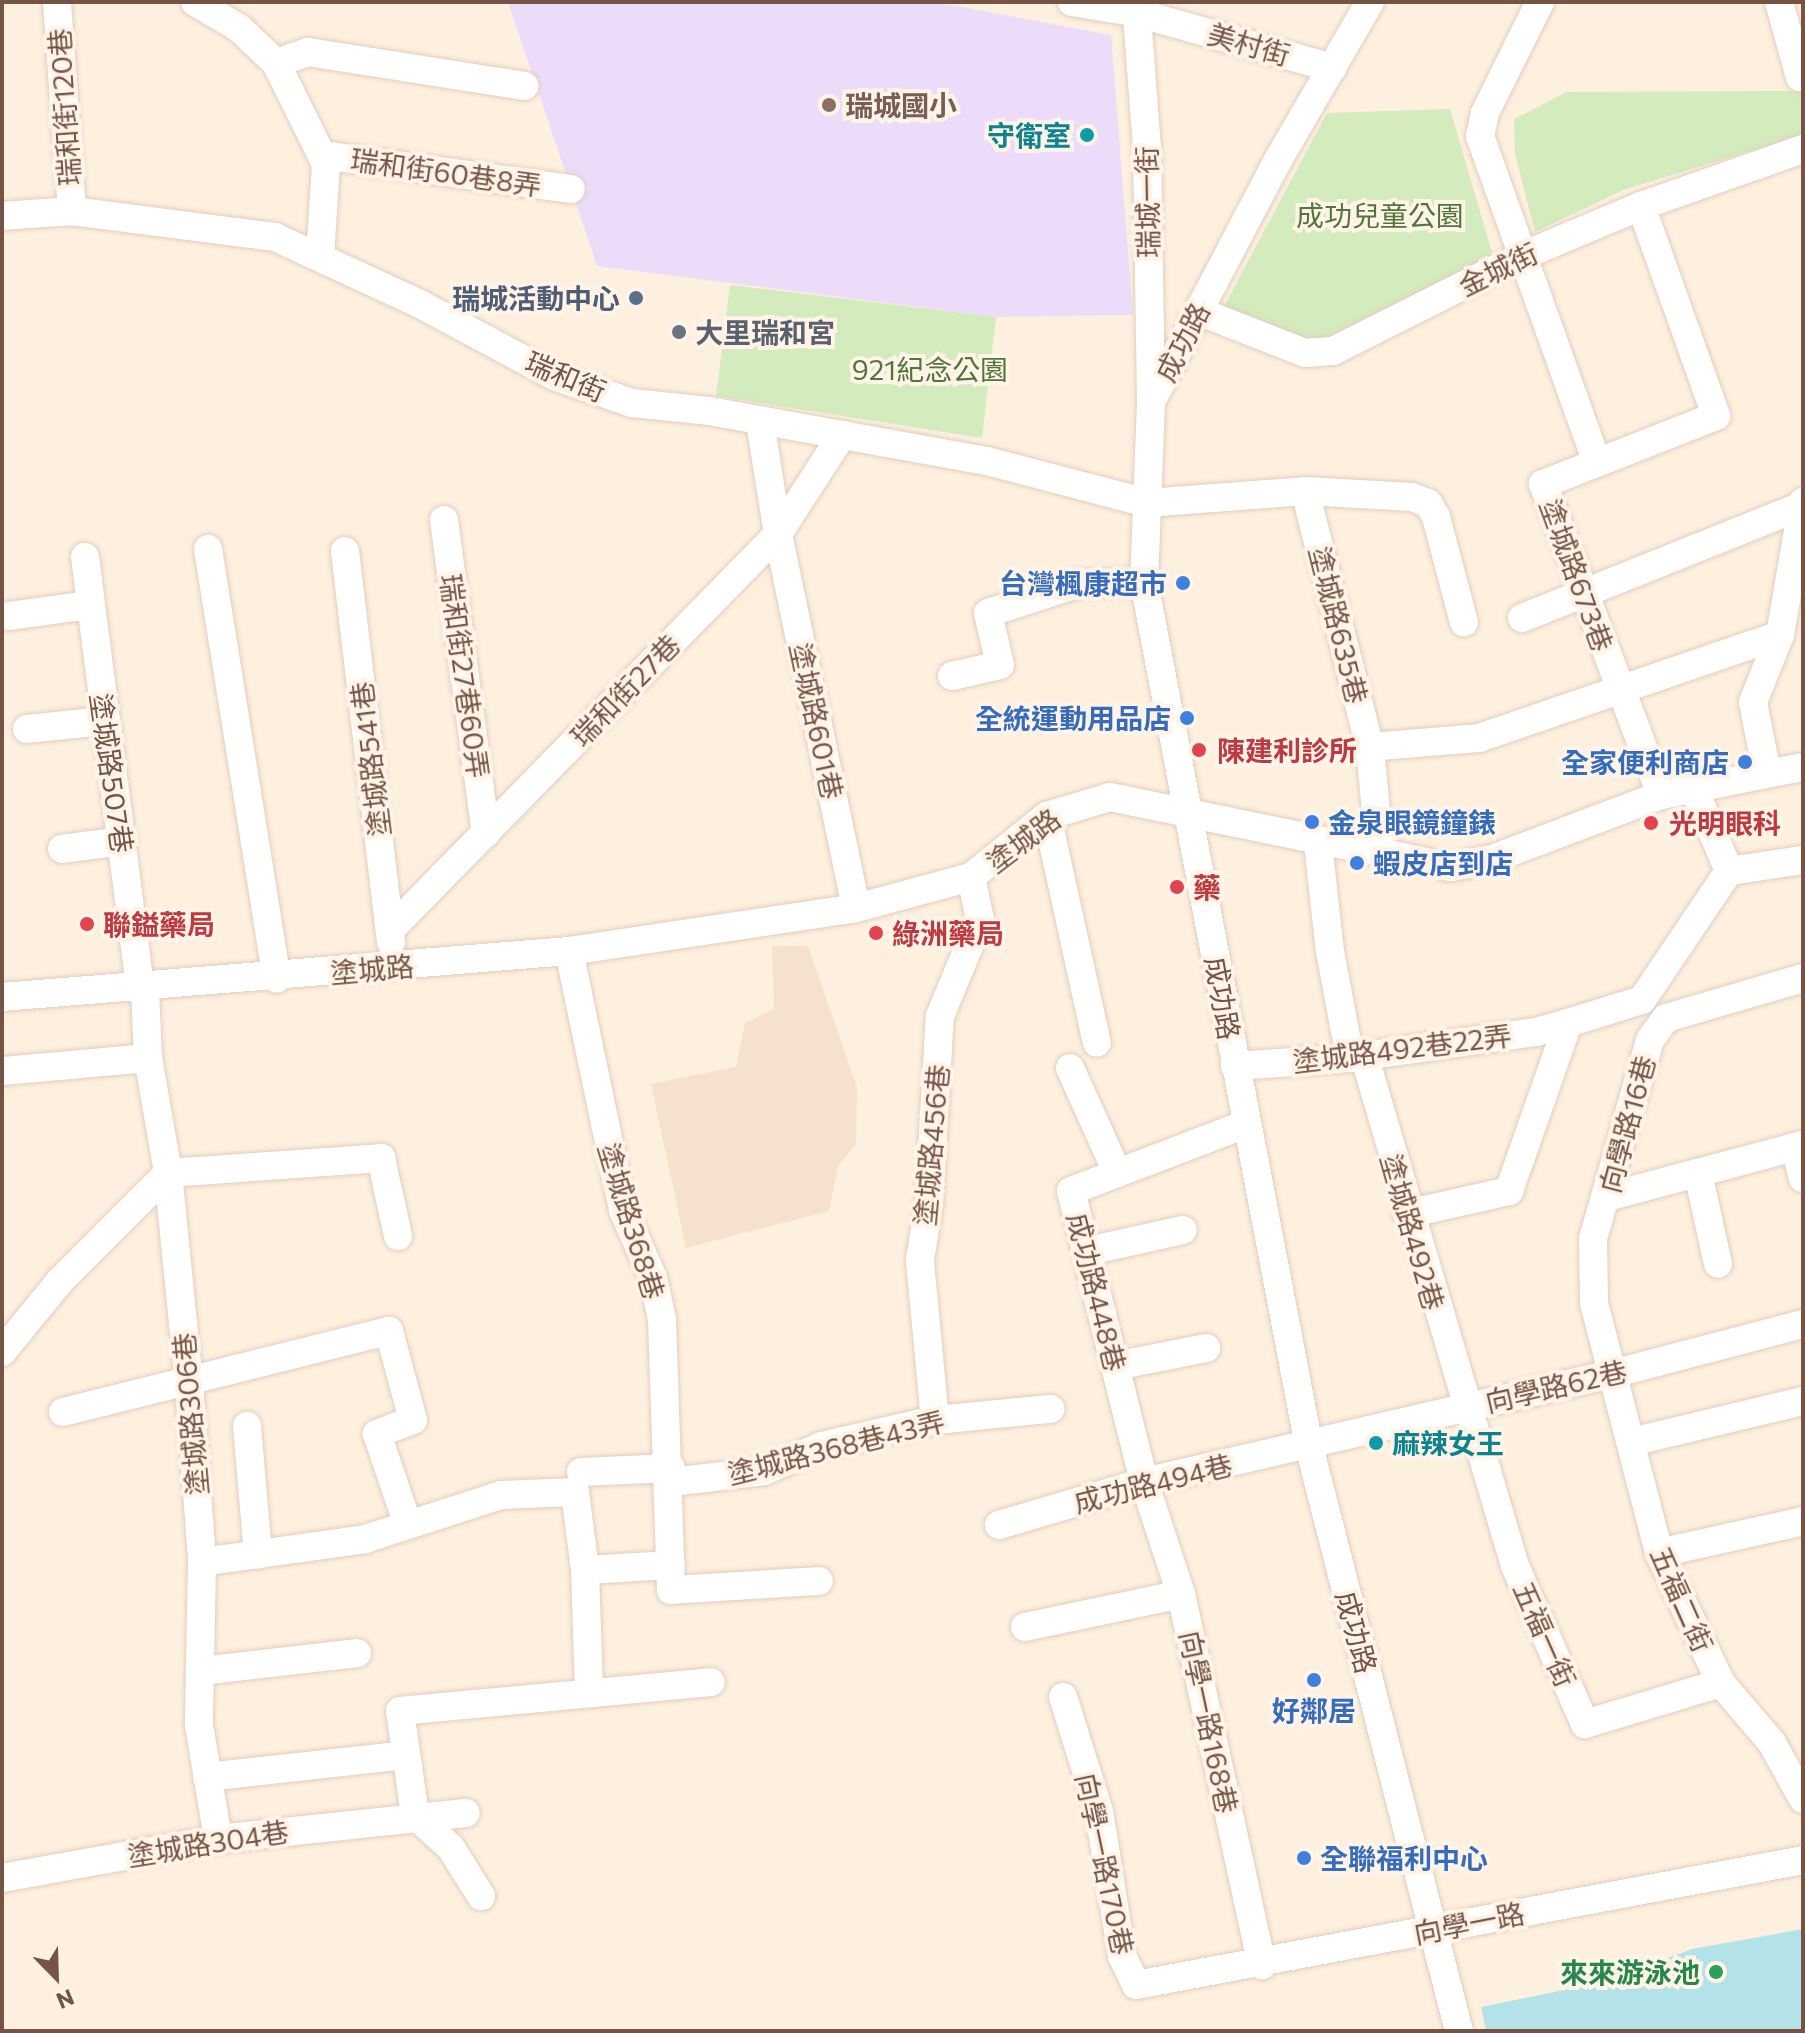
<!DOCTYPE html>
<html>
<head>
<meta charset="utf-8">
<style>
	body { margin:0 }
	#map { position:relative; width:1805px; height:2033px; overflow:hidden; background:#fdf0df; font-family:Commissioner,"Noto Sans TC",sans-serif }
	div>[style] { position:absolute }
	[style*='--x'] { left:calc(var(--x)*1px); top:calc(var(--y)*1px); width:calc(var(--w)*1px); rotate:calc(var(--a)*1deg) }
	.residential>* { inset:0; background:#f5e1cd }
	.education>* { inset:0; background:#eddcf9 }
	.green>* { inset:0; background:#d3ebbd }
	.water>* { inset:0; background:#b3e3e8 }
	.roads { filter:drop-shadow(0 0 2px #e4cdbe) drop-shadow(0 0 2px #e4cdbe) }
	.minor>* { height:28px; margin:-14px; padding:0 14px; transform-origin:14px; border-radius:14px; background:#fff }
	.dots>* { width:22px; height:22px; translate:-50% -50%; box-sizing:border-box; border:4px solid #fff4e7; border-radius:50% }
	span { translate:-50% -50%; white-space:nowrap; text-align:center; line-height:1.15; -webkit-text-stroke:8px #fff4e7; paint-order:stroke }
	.street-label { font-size:28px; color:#755446 }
	.education-label { font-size:28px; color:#785e54; font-weight:700 }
	.left { translate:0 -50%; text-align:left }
	.culture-label { font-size:28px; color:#0d838f; font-weight:700 }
	.right { translate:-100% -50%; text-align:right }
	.park-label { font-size:28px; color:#50763b }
	.service-label { font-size:28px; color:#4e5e75; font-weight:700 }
	.worship-label { font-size:28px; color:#5b616d; font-weight:700 }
	.shop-label { font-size:28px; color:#366cbe; font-weight:700 }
	.health-label { font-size:28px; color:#be3a42; font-weight:700 }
	.leisure-label { font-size:28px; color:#27864d; font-weight:700 }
	.frame { position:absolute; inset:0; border:4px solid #755446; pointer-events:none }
	.north { position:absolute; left:16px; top:1937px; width:80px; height:80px; -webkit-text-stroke:6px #fff4e7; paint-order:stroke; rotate:157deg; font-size:22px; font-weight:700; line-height:32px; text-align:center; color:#755446 }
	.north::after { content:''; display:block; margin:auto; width:28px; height:36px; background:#755446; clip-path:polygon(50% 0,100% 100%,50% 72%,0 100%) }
</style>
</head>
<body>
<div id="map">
	<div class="residential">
		<i style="clip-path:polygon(772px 946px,808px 946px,857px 1087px,856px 1144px,838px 1166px,829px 1211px,686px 1248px,651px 1084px,736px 1067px,745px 1023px,774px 1009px)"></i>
	</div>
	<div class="education">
		<i style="clip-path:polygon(508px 2px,935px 2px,1111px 35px,1133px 315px,996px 317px,597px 266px)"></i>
	</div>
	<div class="green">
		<i style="clip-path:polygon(1803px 91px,1803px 135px,1623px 190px,1535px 232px,1515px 154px,1514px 119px,1567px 92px)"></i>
		<i style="clip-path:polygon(1450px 109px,1493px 256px,1315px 352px,1221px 312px,1327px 113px)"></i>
		<i style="clip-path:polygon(730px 285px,996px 317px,982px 438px,716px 396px)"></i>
	</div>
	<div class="water">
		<i style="clip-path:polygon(1803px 1929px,1803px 2031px,1486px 2031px,1481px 2007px,1603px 1982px,1692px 1949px)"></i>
	</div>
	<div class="roads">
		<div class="minor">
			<i style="--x:57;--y:2;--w:210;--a:85.9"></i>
			<i style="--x:195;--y:2;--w:51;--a:30.6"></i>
			<i style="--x:239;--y:28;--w:51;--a:43.4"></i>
			<i style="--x:276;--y:63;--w:34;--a:-19"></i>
			<i style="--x:308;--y:52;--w:219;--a:8.9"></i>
			<i style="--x:1072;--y:2;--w:67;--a:9.5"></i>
			<i style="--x:1138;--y:13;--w:202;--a:15.8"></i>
			<i style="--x:1136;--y:2;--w:145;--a:85.7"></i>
			<i style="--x:1147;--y:147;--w:255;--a:89.1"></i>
			<i style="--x:1151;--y:402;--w:180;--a:92.2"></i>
			<i style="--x:1144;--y:582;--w:880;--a:79.19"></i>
			<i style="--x:1309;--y:1446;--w:604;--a:75.62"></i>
			<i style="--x:1540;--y:2;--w:124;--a:116.4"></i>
			<i style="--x:1485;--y:113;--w:24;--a:102"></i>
			<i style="--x:1480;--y:136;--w:344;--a:70.3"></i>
			<i style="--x:1779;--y:2;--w:78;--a:74.4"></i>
			<i style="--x:276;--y:63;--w:113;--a:63.7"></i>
			<i style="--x:326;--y:164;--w:93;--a:93.7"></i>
			<i style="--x:322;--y:155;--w:251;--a:7.8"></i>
			<i style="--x:1641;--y:206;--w:223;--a:70.3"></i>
			<i style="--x:1716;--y:416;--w:186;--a:158.5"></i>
			<i style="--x:1543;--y:484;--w:333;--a:69.2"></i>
			<i style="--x:2;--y:216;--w:70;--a:-4.1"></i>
			<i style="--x:72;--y:211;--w:205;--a:7.3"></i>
			<i style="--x:275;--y:237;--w:160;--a:24.8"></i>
			<i style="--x:420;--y:304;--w:152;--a:28.2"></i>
			<i style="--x:554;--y:376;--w:83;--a:19.1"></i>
			<i style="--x:632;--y:403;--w:77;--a:5.9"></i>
			<i style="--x:709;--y:411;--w:282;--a:10.2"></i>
			<i style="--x:987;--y:461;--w:165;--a:14.7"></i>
			<i style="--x:1147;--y:503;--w:158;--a:-4.3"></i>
			<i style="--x:1305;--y:491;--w:107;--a:3.2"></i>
			<i style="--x:1412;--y:497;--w:17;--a:21"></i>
			<i style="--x:1428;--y:503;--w:16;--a:60"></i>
			<i style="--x:1436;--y:517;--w:109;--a:75.1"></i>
			<i style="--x:1198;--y:311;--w:115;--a:21.4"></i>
			<i style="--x:1305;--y:353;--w:28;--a:-4"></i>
			<i style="--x:1333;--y:351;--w:209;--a:-26.7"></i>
			<i style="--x:1520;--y:257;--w:131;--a:-22.9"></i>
			<i style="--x:1641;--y:206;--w:172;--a:-19.4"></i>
			<i style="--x:1153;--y:398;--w:269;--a:-62.3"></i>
			<i style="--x:1278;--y:160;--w:183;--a:-59.8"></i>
			<i style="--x:760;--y:422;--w:113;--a:80.9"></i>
			<i style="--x:778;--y:534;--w:382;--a:78.2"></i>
			<i style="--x:1305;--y:491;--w:264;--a:75.8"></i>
			<i style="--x:1370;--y:747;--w:107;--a:84.7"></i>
			<i style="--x:444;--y:520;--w:316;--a:82.4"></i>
			<i style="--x:208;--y:549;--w:435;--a:80.9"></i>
			<i style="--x:345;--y:551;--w:394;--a:83.3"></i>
			<i style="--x:85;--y:557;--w:435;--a:82.7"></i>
			<i style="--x:9;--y:616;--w:81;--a:-7.8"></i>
			<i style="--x:1522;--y:618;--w:302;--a:-21.8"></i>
			<i style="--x:952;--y:676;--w:49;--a:-12.9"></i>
			<i style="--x:1000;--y:665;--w:53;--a:-103"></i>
			<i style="--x:988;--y:613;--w:95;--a:-17.9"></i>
			<i style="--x:1078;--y:584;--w:66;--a:-1.7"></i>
			<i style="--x:27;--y:729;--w:78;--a:-5.9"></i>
			<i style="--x:1370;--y:747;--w:109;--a:-4.7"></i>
			<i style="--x:1479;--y:738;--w:318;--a:-18.9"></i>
			<i style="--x:1767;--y:773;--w:72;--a:-101.2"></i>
			<i style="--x:1753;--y:702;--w:72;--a:-68.1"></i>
			<i style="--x:1780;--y:635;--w:135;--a:-80.2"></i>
			<i style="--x:1047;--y:816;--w:232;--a:77.6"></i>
			<i style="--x:1318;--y:843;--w:109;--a:83.7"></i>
			<i style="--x:1330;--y:951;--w:109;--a:79.4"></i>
			<i style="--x:62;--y:849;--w:61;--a:-7.6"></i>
			<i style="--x:1729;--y:871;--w:75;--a:-8.5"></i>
			<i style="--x:390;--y:930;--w:554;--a:-45.58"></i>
			<i style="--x:778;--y:534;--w:118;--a:-57.1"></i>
			<i style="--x:569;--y:951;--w:265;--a:78.2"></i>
			<i style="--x:623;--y:1210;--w:74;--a:66.2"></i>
			<i style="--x:653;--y:1278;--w:42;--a:77.6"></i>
			<i style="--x:662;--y:1319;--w:271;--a:88.1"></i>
			<i style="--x:671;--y:1590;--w:148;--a:-3.5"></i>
			<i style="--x:1803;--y:978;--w:143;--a:163.7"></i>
			<i style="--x:1666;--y:1018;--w:27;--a:126"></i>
			<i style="--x:1650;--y:1040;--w:207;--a:106"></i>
			<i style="--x:1593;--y:1239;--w:64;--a:89.1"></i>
			<i style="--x:1594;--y:1303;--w:258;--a:75.4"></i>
			<i style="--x:1659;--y:1553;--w:144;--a:64.5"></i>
			<i style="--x:1721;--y:1683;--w:79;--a:49.6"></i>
			<i style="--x:1772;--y:1743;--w:64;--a:61"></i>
			<i style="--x:145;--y:989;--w:69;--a:87.5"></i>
			<i style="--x:148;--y:1058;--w:117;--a:80.1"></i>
			<i style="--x:168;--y:1173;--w:211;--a:84.3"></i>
			<i style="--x:189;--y:1383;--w:179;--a:85.8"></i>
			<i style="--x:202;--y:1562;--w:163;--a:91.1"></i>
			<i style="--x:199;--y:1725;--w:116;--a:80.5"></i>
			<i style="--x:2;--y:997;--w:569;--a:-4.64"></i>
			<i style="--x:569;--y:951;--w:290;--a:-8.5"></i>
			<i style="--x:856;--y:908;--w:119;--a:-15.1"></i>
			<i style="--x:971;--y:877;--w:97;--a:-38.8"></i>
			<i style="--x:1047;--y:816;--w:66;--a:-16.8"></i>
			<i style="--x:1110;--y:797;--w:349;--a:11.6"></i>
			<i style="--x:1452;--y:867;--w:41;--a:-11.3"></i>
			<i style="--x:1492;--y:859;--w:181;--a:-20.7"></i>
			<i style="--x:1661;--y:795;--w:145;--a:-11.2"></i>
			<i style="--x:1364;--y:1055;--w:533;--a:73.54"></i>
			<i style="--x:1515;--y:1566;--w:173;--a:66.1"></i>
			<i style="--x:1585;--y:1724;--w:142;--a:-16.8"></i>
			<i style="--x:1235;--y:1066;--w:115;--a:-4"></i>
			<i style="--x:1350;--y:1058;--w:188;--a:-8"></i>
			<i style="--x:1536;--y:1032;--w:33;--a:-16"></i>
			<i style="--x:1070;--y:1068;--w:112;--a:65.7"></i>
			<i style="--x:2;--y:1071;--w:147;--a:-5.1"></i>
			<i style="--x:1246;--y:1124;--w:187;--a:159.1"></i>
			<i style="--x:1071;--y:1191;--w:300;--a:75.9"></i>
			<i style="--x:1144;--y:1482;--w:118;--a:71.7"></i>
			<i style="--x:1181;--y:1594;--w:380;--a:77.7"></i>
			<i style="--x:1795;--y:1147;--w:32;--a:76"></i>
			<i style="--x:1698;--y:1173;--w:93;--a:77.6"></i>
			<i style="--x:1607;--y:1197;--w:203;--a:-14.9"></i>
			<i style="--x:1407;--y:1214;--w:105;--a:-12.7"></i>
			<i style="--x:1509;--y:1191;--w:178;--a:-70.6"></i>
			<i style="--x:1568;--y:1023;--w:77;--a:-17.3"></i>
			<i style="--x:1642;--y:1000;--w:156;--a:-56"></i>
			<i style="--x:1729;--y:871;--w:89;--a:-113.1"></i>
			<i style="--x:1088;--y:1251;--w:97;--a:-12.5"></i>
			<i style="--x:2;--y:1352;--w:93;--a:-50.7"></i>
			<i style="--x:61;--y:1280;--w:151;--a:-45"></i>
			<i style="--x:168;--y:1173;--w:214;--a:-4"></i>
			<i style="--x:381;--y:1158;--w:80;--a:77.7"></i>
			<i style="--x:1115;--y:1366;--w:93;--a:-11.2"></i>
			<i style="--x:63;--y:1412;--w:336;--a:-14"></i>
			<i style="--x:389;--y:1331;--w:92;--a:74.9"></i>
			<i style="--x:413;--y:1420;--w:39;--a:159"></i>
			<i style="--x:377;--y:1434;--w:93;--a:71.2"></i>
			<i style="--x:935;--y:1420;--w:161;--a:-95.4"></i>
			<i style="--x:920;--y:1260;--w:57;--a:-80.9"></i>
			<i style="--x:929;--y:1204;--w:188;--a:-86.7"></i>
			<i style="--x:940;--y:1016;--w:104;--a:-67.4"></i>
			<i style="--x:980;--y:920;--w:44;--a:-101.8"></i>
			<i style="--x:247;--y:1426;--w:129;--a:85.1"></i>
			<i style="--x:1631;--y:1442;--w:177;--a:-13.4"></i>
			<i style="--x:581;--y:1472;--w:90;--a:-2.5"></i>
			<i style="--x:671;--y:1482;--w:94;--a:-6.7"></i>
			<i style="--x:764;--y:1471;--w:63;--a:-23.3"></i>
			<i style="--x:822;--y:1446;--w:116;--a:-13"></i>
			<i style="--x:935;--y:1420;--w:116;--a:-5.5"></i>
			<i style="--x:999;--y:1525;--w:151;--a:-16.5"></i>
			<i style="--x:1144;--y:1482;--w:484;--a:-13"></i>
			<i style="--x:1616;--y:1373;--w:193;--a:-14.7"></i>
			<i style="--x:1659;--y:1553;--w:148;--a:-12.5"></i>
			<i style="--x:202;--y:1562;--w:165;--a:-8"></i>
			<i style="--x:365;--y:1539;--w:143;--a:-17.9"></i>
			<i style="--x:501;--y:1495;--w:74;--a:-2.3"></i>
			<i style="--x:575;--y:1492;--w:79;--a:82.7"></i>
			<i style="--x:585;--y:1570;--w:119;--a:88.1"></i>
			<i style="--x:585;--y:1570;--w:86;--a:-3.3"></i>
			<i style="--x:1025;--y:1627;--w:159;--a:-11.9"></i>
			<i style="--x:200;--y:1671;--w:158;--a:-6.5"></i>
			<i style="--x:1063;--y:1697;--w:120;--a:72.5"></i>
			<i style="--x:1099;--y:1811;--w:147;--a:81"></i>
			<i style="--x:1122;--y:1956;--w:32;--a:64"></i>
			<i style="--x:1136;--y:1985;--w:679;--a:-10.61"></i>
			<i style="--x:207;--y:1777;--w:199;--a:-6.3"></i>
			<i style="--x:415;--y:1815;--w:105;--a:-98.2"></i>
			<i style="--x:400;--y:1711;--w:312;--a:-5.3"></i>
			<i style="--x:415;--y:1815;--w:49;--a:42.5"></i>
			<i style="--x:451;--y:1848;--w:57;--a:58"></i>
			<i style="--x:2;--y:1878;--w:219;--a:-10.2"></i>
			<i style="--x:218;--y:1839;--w:249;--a:-6"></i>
		</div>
	</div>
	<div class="dots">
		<i style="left:829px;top:105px;background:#8d6e63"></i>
		<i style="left:1087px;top:135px;background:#0f9aa8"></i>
		<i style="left:636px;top:298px;background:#5c6f8a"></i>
		<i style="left:679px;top:332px;background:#6b7280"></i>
		<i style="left:1183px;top:583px;background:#3f7fe0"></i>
		<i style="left:1187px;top:718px;background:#3f7fe0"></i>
		<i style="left:1199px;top:750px;background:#e0444e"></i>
		<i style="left:1745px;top:762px;background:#3f7fe0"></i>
		<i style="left:1312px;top:822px;background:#3f7fe0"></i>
		<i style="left:1651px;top:823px;background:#e0444e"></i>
		<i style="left:1357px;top:863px;background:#3f7fe0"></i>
		<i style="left:1177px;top:887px;background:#e0444e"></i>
		<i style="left:87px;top:924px;background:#e0444e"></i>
		<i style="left:876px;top:933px;background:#e0444e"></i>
		<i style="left:1376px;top:1443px;background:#0f9aa8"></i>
		<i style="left:1314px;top:1680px;background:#3f7fe0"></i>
		<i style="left:1304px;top:1858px;background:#3f7fe0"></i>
		<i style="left:1716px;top:1972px;background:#2e9e5b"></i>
	</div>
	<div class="street-label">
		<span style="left:1249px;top:44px;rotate:16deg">美村街</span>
		<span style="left:64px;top:107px;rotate:-94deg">瑞和街120巷</span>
		<span style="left:446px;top:172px;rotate:8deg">瑞和街60巷8弄</span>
		<span style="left:1147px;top:202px;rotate:-91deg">瑞城一街</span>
		<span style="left:1498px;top:269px;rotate:-26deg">金城街</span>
		<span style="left:1182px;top:342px;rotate:-63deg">成功路</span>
		<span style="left:566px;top:376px;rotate:23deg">瑞和街</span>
		<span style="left:1577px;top:575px;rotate:70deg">塗城路673巷</span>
		<span style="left:1339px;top:625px;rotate:76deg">塗城路635巷</span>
		<span style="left:465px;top:676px;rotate:82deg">瑞和街27巷60弄</span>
		<span style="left:625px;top:690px;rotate:-46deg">瑞和街27巷</span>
		<span style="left:817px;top:721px;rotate:78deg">塗城路601巷</span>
		<span style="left:370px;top:759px;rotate:-97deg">塗城路541巷</span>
		<span style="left:112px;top:773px;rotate:82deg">塗城路507巷</span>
		<span style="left:1023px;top:840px;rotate:-37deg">塗城路</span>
		<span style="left:372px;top:969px;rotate:-5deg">塗城路</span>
		<span style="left:1223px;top:998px;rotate:80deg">成功路</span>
		<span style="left:1402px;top:1048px;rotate:-7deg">塗城路492巷22弄</span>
		<span style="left:1627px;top:1124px;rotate:-75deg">向學路16巷</span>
		<span style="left:931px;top:1145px;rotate:-85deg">塗城路456巷</span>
		<span style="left:632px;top:1221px;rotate:73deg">塗城路368巷</span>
		<span style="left:1413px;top:1232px;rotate:74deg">塗城路492巷</span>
		<span style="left:1097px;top:1292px;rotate:76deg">成功路448巷</span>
		<span style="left:1556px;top:1386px;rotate:-13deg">向學路62巷</span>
		<span style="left:190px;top:1414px;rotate:-95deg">塗城路306巷</span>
		<span style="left:836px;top:1447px;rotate:-14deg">塗城路368巷43弄</span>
		<span style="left:1153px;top:1483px;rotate:-14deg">成功路494巷</span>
		<span style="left:1682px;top:1599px;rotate:66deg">五福二街</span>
		<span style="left:1357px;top:1632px;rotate:75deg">成功路</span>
		<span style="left:1545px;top:1634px;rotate:66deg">五福一街</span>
		<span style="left:1209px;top:1722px;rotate:78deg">向學一路168巷</span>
		<span style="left:208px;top:1843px;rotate:-9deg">塗城路304巷</span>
		<span style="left:1105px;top:1864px;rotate:78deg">向學一路170巷</span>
		<span style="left:1469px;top:1923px;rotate:-11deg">向學一路</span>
	</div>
	<div class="education-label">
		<span class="left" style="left:845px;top:105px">瑞城國小</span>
	</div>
	<div class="culture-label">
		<span class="right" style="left:1071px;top:135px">守衛室</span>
		<span class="left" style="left:1392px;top:1443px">麻辣女王</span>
	</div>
	<div class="park-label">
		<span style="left:1380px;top:215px">成功兒童公園</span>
		<span style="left:930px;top:369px">921紀念公園</span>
	</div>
	<div class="service-label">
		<span class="right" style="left:620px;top:298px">瑞城活動中心</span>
	</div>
	<div class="worship-label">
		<span class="left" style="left:695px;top:332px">大里瑞和宮</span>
	</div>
	<div class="shop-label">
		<span class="right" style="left:1167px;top:583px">台灣楓康超市</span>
		<span class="right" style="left:1171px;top:718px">全統運動用品店</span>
		<span class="right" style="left:1729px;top:762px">全家便利商店</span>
		<span class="left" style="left:1328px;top:822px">金泉眼鏡鐘錶</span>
		<span class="left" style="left:1373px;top:863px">蝦皮店到店</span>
		<span style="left:1314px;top:1710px">好鄰居</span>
		<span class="left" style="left:1320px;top:1858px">全聯福利中心</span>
	</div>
	<div class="health-label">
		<span class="left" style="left:1217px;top:750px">陳建利診所</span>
		<span class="left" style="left:1669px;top:823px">光明眼科</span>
		<span class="left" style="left:1193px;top:887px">藥</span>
		<span class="left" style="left:103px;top:924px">聯鎰藥局</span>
		<span class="left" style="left:892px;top:933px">綠洲藥局</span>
	</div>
	<div class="leisure-label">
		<span class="right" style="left:1700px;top:1972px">來來游泳池</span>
	</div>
	<div class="frame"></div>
	<div class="north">N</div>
</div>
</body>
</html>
